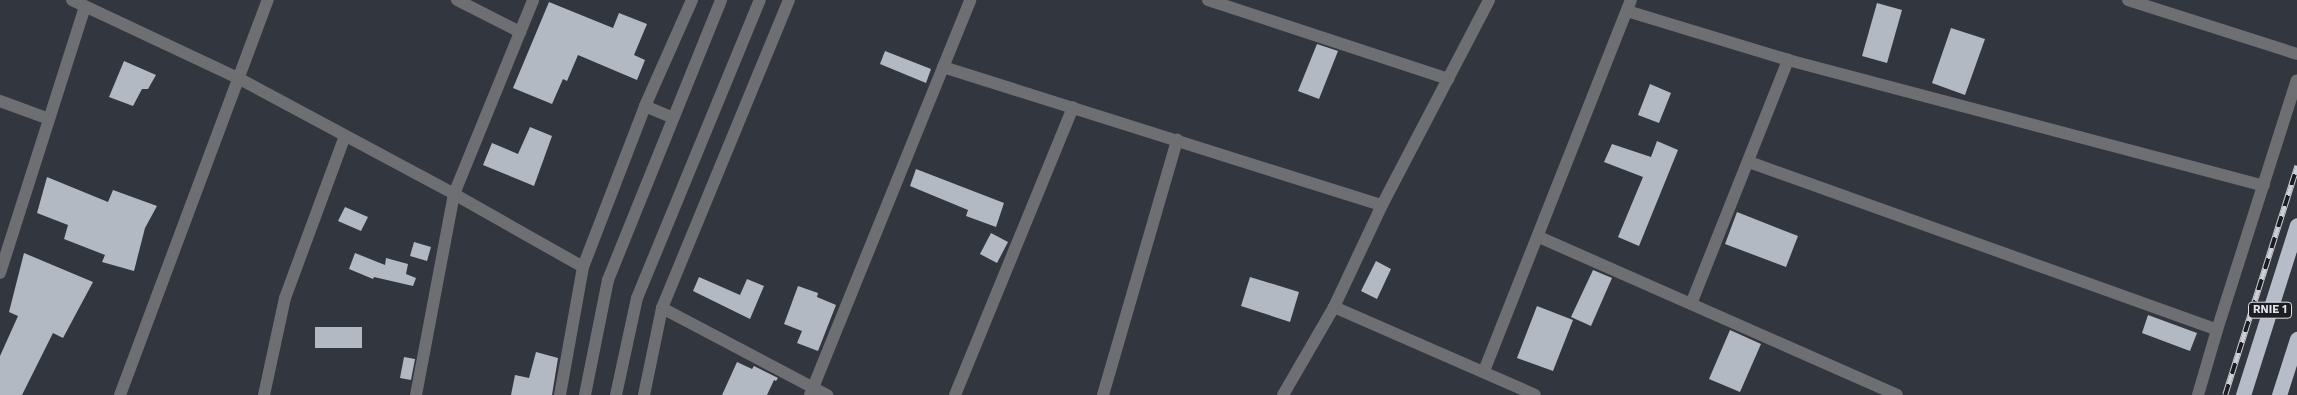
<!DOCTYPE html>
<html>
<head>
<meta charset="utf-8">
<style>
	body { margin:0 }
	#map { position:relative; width:2297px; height:395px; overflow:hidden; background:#31363f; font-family:"Work Sans",sans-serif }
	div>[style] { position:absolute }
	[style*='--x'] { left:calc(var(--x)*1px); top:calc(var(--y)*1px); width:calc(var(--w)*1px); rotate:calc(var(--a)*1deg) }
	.building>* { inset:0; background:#b3b9c3 }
	.minor>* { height:12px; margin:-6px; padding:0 6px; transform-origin:6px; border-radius:6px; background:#6d6f73 }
	.highway>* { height:15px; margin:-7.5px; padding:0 7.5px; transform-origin:7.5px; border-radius:7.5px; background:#b7bdc8 }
	.rail>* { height:5.5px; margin-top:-2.75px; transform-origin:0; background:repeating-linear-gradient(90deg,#1b1d21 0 11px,#cccfd5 0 22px); box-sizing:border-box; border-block:1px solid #cccfd5 }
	span { translate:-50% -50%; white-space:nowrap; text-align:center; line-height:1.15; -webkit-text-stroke:5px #1b1d21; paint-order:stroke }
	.shield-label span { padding:1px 4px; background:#1b1d21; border:1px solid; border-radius:4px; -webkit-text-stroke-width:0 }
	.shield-label { font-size:11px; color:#e2e5ea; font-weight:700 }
</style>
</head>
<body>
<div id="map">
	<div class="building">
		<i style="clip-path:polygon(549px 2px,613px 28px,619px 13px,647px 24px,634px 55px,645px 60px,637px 80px,578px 55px,567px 81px,563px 79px,552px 104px,513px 88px)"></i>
		<i style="clip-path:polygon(1877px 3px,1902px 10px,1887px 63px,1862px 56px)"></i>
		<i style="clip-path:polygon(1951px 28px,1985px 39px,1965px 95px,1932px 83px)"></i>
		<i style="clip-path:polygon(1317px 44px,1338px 51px,1319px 99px,1298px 91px)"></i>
		<i style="clip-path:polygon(885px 51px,931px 69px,926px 83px,880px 64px)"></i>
		<i style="clip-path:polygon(124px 61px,156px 75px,148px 89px,142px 89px,133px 106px,109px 97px)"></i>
		<i style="clip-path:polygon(1650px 84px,1671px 93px,1659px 123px,1638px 115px)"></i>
		<i style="clip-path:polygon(530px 127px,552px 136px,534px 186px,483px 165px,492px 143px,518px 154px)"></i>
		<i style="clip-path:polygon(1657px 141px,1678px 150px,1639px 246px,1618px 237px,1643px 177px,1604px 162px,1612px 144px,1651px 157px)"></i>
		<i style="clip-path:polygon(916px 169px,1004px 203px,996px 227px,966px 216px,968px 210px,910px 186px)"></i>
		<i style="clip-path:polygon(47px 177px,108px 202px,113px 190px,157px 206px,145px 228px,134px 271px,102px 262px,105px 255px,64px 239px,68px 225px,37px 213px)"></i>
		<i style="clip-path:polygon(345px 207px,368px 217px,361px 231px,338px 221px)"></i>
		<i style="clip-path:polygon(1737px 212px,1798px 236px,1786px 267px,1725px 244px)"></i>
		<i style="clip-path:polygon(991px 233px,1008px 242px,997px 263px,980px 254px)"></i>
		<i style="clip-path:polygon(414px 242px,431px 247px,427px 261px,410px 256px)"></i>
		<i style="clip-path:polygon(24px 253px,93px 282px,63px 338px,53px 333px,22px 395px,0 395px,0 356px,18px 316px,9px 312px)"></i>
		<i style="clip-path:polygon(355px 253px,385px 265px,386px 258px,408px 264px,406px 274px,416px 278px,413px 286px,374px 277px,373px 279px,349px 269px)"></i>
		<i style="clip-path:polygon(1376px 261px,1391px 269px,1377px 299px,1361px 291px)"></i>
		<i style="clip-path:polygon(1593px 270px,1612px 278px,1591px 326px,1571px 317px)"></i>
		<i style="clip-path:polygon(699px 277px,740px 295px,747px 279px,764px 286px,750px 319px,693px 291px)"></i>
		<i style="clip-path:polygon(1250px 277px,1299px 292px,1290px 322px,1241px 306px)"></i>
		<i style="clip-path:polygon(798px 286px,818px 293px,817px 297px,836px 305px,818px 351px,797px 343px,802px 331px,784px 324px)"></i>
		<i style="clip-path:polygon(1537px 306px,1573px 320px,1553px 371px,1517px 358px)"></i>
		<i style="clip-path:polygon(2148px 315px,2197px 333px,2190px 351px,2142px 333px)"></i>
		<i style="clip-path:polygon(315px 327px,362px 327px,362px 348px,315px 348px)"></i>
		<i style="clip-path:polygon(1730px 330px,1761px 344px,1740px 392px,1709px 379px)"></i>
		<i style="clip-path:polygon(536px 352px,558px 358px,552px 395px,511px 395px,515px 375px,529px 378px)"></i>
		<i style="clip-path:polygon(404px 357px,415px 359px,411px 380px,400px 378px)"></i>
		<i style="clip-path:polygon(737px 362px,752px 369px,754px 366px,778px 378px,776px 381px,774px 380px,767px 395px,722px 395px)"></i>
	</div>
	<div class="minor">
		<i style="--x:72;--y:0;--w:183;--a:25.2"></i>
		<i style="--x:238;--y:78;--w:245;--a:28.2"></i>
		<i style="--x:454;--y:194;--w:148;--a:29.5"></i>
		<i style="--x:457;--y:0;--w:71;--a:26.9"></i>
		<i style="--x:1208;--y:0;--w:253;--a:18.2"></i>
		<i style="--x:2128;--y:0;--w:177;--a:17.7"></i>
		<i style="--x:1627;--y:11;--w:168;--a:16.9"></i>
		<i style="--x:1788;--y:60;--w:492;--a:14.8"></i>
		<i style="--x:943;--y:67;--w:460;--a:17.5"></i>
		<i style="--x:0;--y:101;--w:52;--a:20.2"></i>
		<i style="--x:645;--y:106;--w:30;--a:23"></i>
		<i style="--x:1749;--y:162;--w:497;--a:19.7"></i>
		<i style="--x:1539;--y:237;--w:391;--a:23.8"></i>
		<i style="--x:0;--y:273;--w:279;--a:-72.3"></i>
		<i style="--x:1691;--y:304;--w:263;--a:-68.3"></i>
		<i style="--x:1334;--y:307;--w:219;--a:23.6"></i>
		<i style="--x:662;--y:308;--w:187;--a:27.8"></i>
		<i style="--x:1484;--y:371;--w:399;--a:-68.4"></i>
		<i style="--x:120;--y:395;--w:422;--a:-69.5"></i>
		<i style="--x:264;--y:395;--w:99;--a:-77.8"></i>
		<i style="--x:285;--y:298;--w:173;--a:-69.7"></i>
		<i style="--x:416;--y:395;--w:205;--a:-79.3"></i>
		<i style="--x:454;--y:194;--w:209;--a:-67.8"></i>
		<i style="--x:560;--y:395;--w:130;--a:-79.8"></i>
		<i style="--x:583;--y:267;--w:173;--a:-68.9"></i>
		<i style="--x:645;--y:106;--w:116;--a:-66.1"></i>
		<i style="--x:585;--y:395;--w:117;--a:-78.7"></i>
		<i style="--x:608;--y:280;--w:302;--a:-68"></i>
		<i style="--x:616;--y:395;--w:99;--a:-77.8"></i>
		<i style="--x:637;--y:298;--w:322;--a:-67.6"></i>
		<i style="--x:644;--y:395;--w:89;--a:-78.3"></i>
		<i style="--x:662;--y:308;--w:333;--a:-67.6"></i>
		<i style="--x:810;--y:395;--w:426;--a:-67.9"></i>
		<i style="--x:955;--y:395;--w:311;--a:-67.7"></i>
		<i style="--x:1103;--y:395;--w:266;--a:-73.8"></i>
		<i style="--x:1283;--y:395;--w:102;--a:-59.9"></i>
		<i style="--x:1334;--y:307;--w:113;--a:-64.8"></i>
		<i style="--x:1382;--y:205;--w:231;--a:-62.4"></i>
		<i style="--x:2198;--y:395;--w:68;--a:-73.7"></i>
		<i style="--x:2217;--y:330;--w:262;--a:-72.3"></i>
	</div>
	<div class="highway">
		<i style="--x:2243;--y:395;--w:178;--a:-72.4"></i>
		<i style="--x:2279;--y:395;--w:59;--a:-72.2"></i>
	</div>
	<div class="rail">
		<i style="--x:2225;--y:395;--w:240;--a:-72.5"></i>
	</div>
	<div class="shield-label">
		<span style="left:2270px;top:310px">RNIE 1</span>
	</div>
</div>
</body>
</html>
